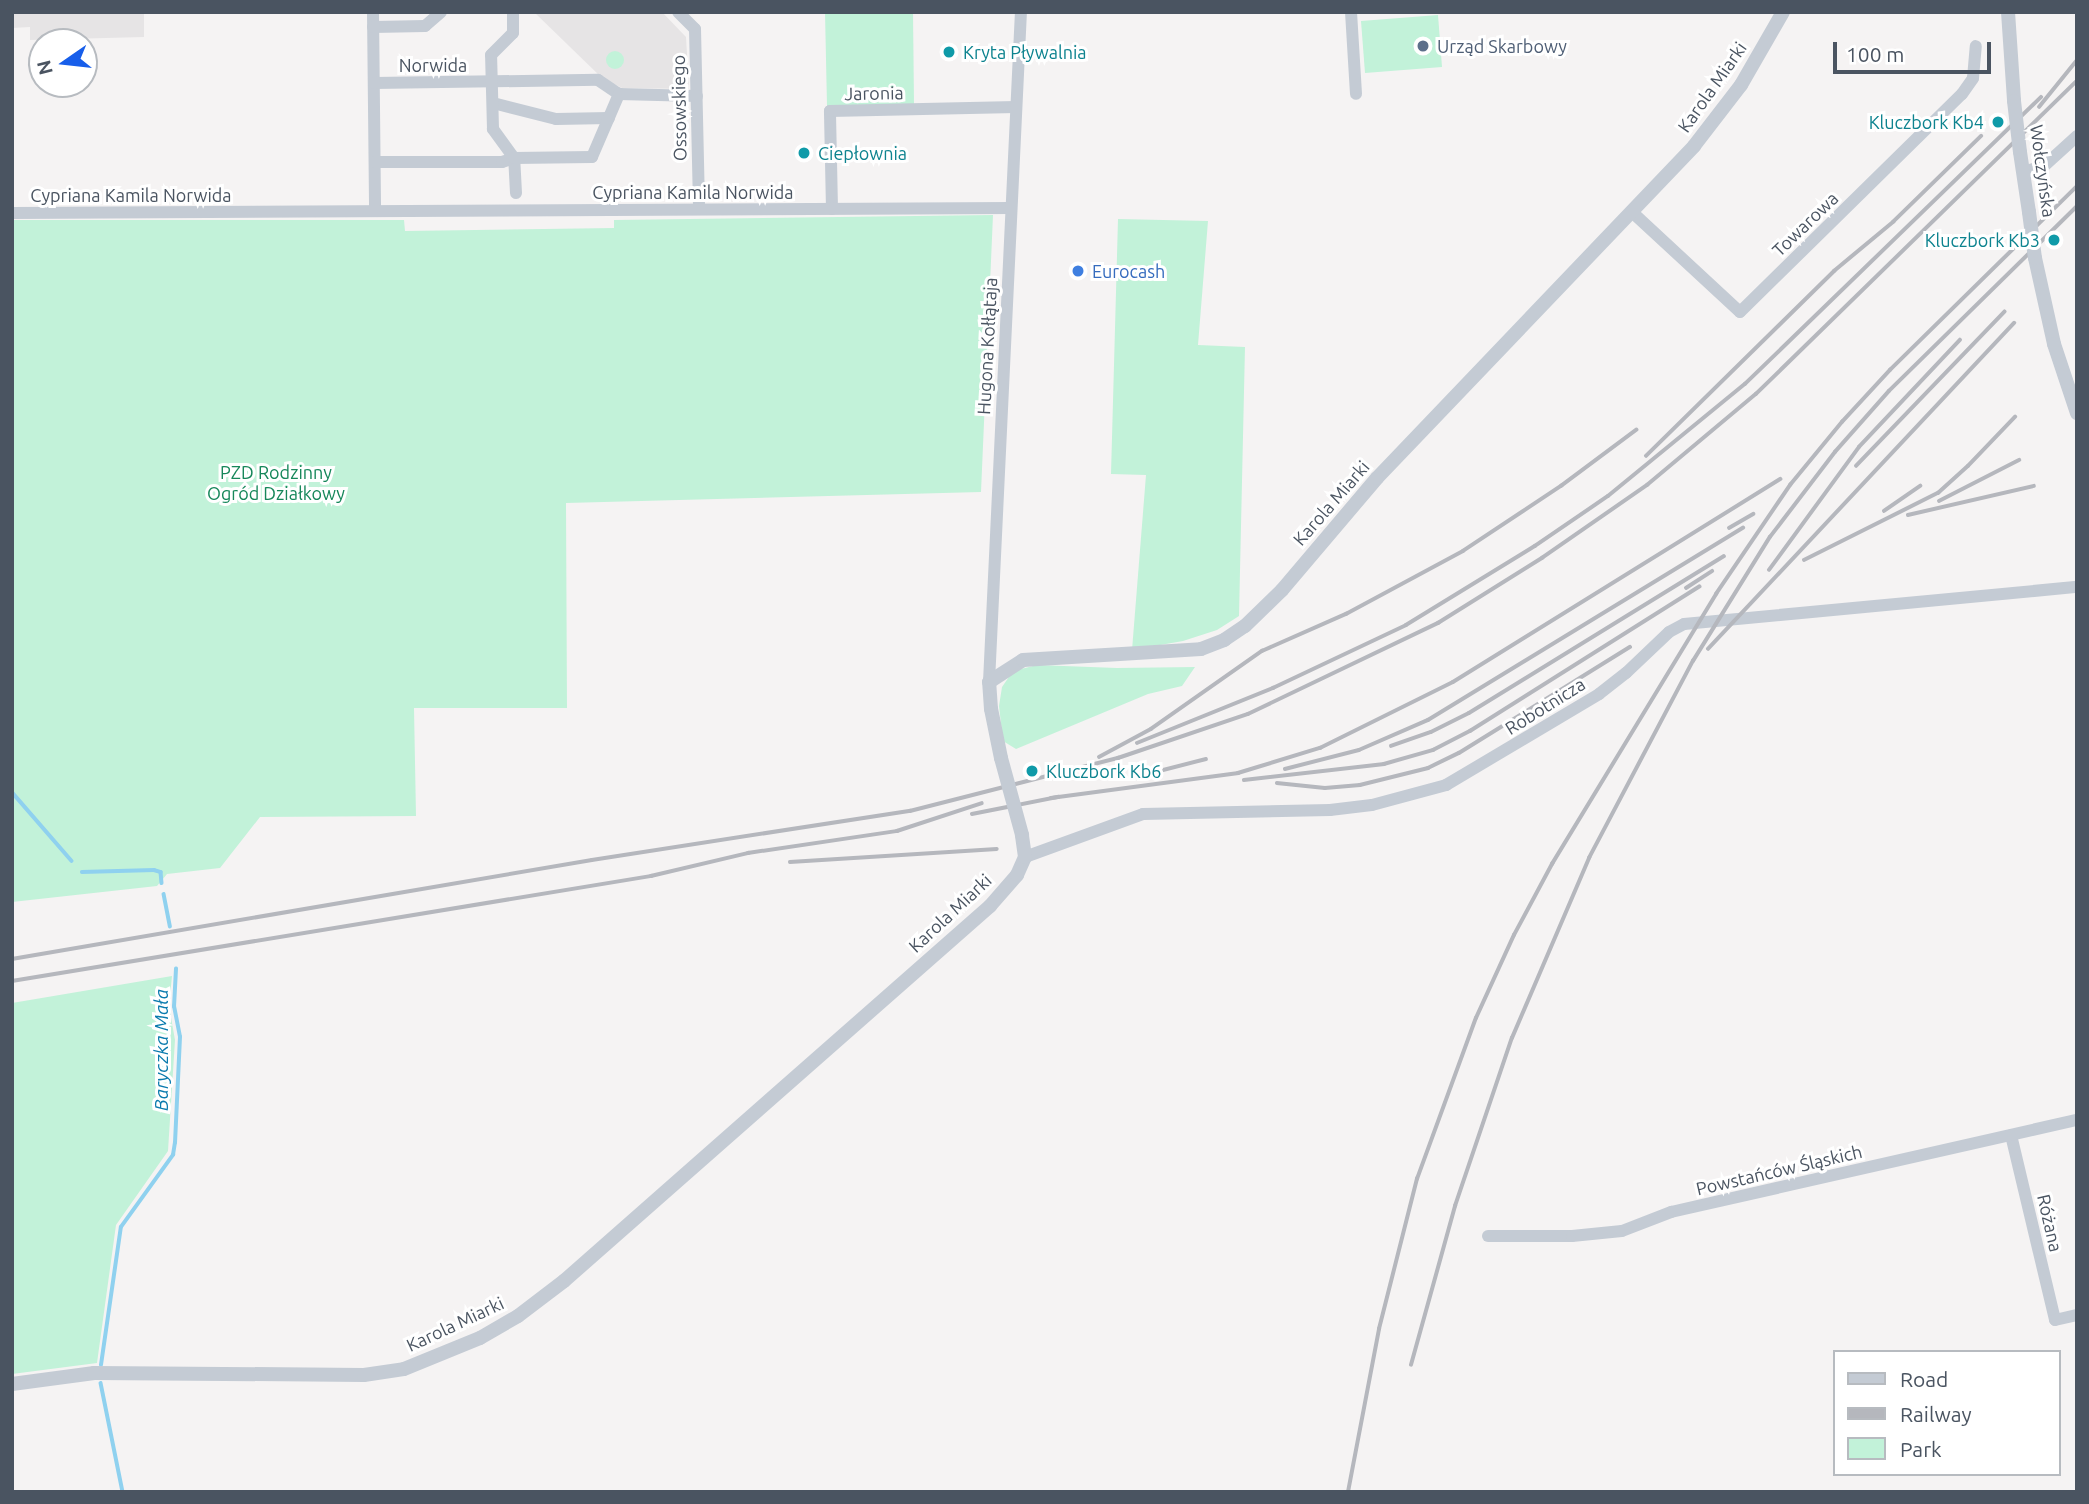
<!DOCTYPE html>
<html>
<head>
<meta charset="utf-8">
<style>
	body { margin:0 }
	#map { position:relative; width:2089px; height:1504px; overflow:hidden; background:#f5f3f3; font-family:Ubuntu,sans-serif }
	div>[style] { position:absolute }
	[style*='--x'] { left:calc(var(--x)*1px); top:calc(var(--y)*1px); width:calc(var(--w)*1px); rotate:calc(var(--a)*1deg) }
	.education>* { inset:0; background:#e6e4e5 }
	.green>* { inset:0; background:#c2f2d9 }
	.round { border-radius:50% }
	.stream>* { height:3.5px; margin:-1.75px; padding:0 1.75px; transform-origin:1.75px; border-radius:1.75px; background:#8fd1ef }
	.minor>* { height:12px; margin:-6px; padding:0 6px; transform-origin:6px; border-radius:6px; background:#c4cbd4 }
	.tertiary>* { height:14px; margin:-7px; padding:0 7px; transform-origin:7px; border-radius:7px; background:#c4cbd4 }
	.rail>* { height:3.5px; margin:-1.75px; padding:0 1.75px; transform-origin:1.75px; border-radius:1.75px; background:#b5b7bd }
	.tertiary-bridge>* { height:14px; margin:-7px; padding:0 7px; transform-origin:7px; border-radius:7px; background:#c4cbd4 }
	.dots>* { width:19px; height:19px; translate:-50% -50%; box-sizing:border-box; border:4px solid #fff; border-radius:50% }
	span { translate:-50% -50%; white-space:nowrap; text-align:center; line-height:1.15; -webkit-text-stroke:6px #fff; paint-order:stroke }
	.service-label { font-size:18px; color:#4e5e75 }
	.left { translate:0 -50%; text-align:left }
	.culture-label { font-size:18px; color:#0d838f }
	.right { translate:-100% -50%; text-align:right }
	.street-label { font-size:18px; color:#4a5461 }
	.shop-label { font-size:18px; color:#366cbe }
	.park-label { font-size:18px; color:#16875a }
	.water-label { font-size:19px; color:#097aad; font-style:italic }
	.frame { position:absolute; inset:0; border:14px solid #4a5461; pointer-events:none }
	.legend { position:absolute; left:1833px; top:1350px; width:228px; height:126px; box-sizing:border-box; background:#fff; border:2px solid #b7bbc0; margin:0; padding:9px 12px; list-style:none; font-size:21px; color:#4a5461 }
	.legend li { display:flex; align-items:center; gap:14px; height:35px }
	.legend b { width:35px; border:2px solid #b7bbc0 }
	.north { position:absolute; left:28px; top:28px; width:70px; height:70px; box-sizing:border-box; background:#fff; border:2px solid #b7bbc0; border-radius:50%; rotate:256deg; font-size:19px; font-weight:700; line-height:28px; text-align:center; color:#4a5461 }
	.north::after { content:''; display:block; margin:auto; width:24px; height:32px; background:#175eea; clip-path:polygon(50% 0,100% 100%,50% 72%,0 100%) }
	.scale { position:absolute; left:1833px; top:42px; width:158px; height:32px; box-sizing:border-box; border:4px solid #4a5461; border-top:0; padding-left:9px; font-size:21px; line-height:24px; white-space:nowrap; color:#4a5461; -webkit-text-stroke:5px #fff; paint-order:stroke }
</style>
</head>
<body>
<div id="map">
	<div class="education">
		<i style="clip-path:polygon(12px 12px,144px 12px,144px 37px,30px 40px,30px 27px,12px 28px)"></i>
		<i style="clip-path:polygon(534px 12px,662px 12px,686px 37px,689px 89px,622px 88px,602px 78px)"></i>
	</div>
	<div class="green">
		<i style="clip-path:polygon(825px 12px,913px 12px,914px 104px,827px 106px)"></i>
		<i style="clip-path:polygon(1438px 15px,1442px 67px,1365px 73px,1361px 21px)"></i>
		<i class="round" style="left:606px;top:51px;width:18px;height:18px"></i>
		<i style="clip-path:polygon(993px 215px,981px 492px,566px 503px,567px 708px,414px 708px,416px 816px,260px 817px,220px 868px,167px 874px,157px 886px,12px 902px,12px 220px,404px 220px,405px 231px,614px 228px,614px 220px)"></i>
		<i style="clip-path:polygon(1118px 219px,1208px 221px,1198px 345px,1245px 347px,1239px 616px,1217px 630px,1183px 641px,1132px 650px,1146px 475px,1111px 474px)"></i>
		<i style="clip-path:polygon(1037px 665px,1117px 668px,1195px 667px,1182px 686px,1148px 694px,1016px 749px,1003px 741px,999px 706px,1002px 687px,1013px 671px)"></i>
		<i style="clip-path:polygon(172px 976px,169px 1006px,175px 1040px,168px 1151px,116px 1225px,97px 1363px,12px 1374px,12px 1003px)"></i>
	</div>
	<div class="stream">
		<i style="--x:12;--y:792;--w:91;--a:49"></i>
		<i style="--x:82;--y:872;--w:72;--a:-1.6"></i>
		<i style="--x:154;--y:870;--w:7;--a:16"></i>
		<i style="--x:161;--y:872;--w:11;--a:85"></i>
		<i style="--x:164;--y:894;--w:33;--a:79"></i>
		<i style="--x:101;--y:1365;--w:139;--a:-81.8"></i>
		<i style="--x:121;--y:1227;--w:89;--a:-54.2"></i>
		<i style="--x:173;--y:1155;--w:12;--a:-81"></i>
		<i style="--x:175;--y:1143;--w:106;--a:-87.3"></i>
		<i style="--x:180;--y:1037;--w:31;--a:-101"></i>
		<i style="--x:174;--y:1007;--w:38;--a:-87"></i>
		<i style="--x:101;--y:1383;--w:111;--a:78.6"></i>
	</div>
	<div class="minor">
		<i style="--x:373;--y:12;--w:199;--a:89.4"></i>
		<i style="--x:678;--y:12;--w:24;--a:45"></i>
		<i style="--x:695;--y:29;--w:180;--a:88.7"></i>
		<i style="--x:1351;--y:12;--w:82;--a:86.5"></i>
		<i style="--x:373;--y:27;--w:52;--a:-1.1"></i>
		<i style="--x:425;--y:26;--w:21;--a:-41"></i>
		<i style="--x:374;--y:83;--w:224;--a:-0.8"></i>
		<i style="--x:598;--y:80;--w:25;--a:34"></i>
		<i style="--x:493;--y:103;--w:65;--a:14.3"></i>
		<i style="--x:556;--y:119;--w:53;--a:-1.1"></i>
		<i style="--x:375;--y:162;--w:127;--a:0"></i>
		<i style="--x:502;--y:162;--w:13;--a:-18"></i>
		<i style="--x:514;--y:158;--w:36;--a:-126"></i>
		<i style="--x:493;--y:129;--w:74;--a:-91.5"></i>
		<i style="--x:491;--y:55;--w:31;--a:-45"></i>
		<i style="--x:513;--y:33;--w:21;--a:-90"></i>
		<i style="--x:2023;--y:172;--w:22;--a:-16"></i>
		<i style="--x:2044;--y:166;--w:45;--a:-42.3"></i>
		<i style="--x:516;--y:193;--w:35;--a:-93"></i>
		<i style="--x:514;--y:158;--w:78;--a:-0.7"></i>
		<i style="--x:592;--y:157;--w:69;--a:-66.8"></i>
		<i style="--x:619;--y:94;--w:78;--a:1.5"></i>
		<i style="--x:832;--y:209;--w:98;--a:-91.2"></i>
		<i style="--x:830;--y:111;--w:186;--a:-1.2"></i>
		<i style="--x:1632;--y:212;--w:147;--a:42.8"></i>
		<i style="--x:1740;--y:312;--w:311;--a:-44.5"></i>
		<i style="--x:1962;--y:94;--w:19;--a:-55"></i>
		<i style="--x:1973;--y:78;--w:32;--a:-85"></i>
		<i style="--x:12;--y:213;--w:999;--a:-0.29"></i>
		<i style="--x:989;--y:682;--w:671;--a:-87.27"></i>
		<i style="--x:1025;--y:857;--w:126;--a:-20"></i>
		<i style="--x:1143;--y:814;--w:187;--a:-1.2"></i>
		<i style="--x:1330;--y:810;--w:42;--a:-6.8"></i>
		<i style="--x:1372;--y:805;--w:77;--a:-15.1"></i>
		<i style="--x:1446;--y:785;--w:178;--a:-30.7"></i>
		<i style="--x:1599;--y:694;--w:34;--a:-38"></i>
		<i style="--x:1626;--y:673;--w:59;--a:-43.6"></i>
		<i style="--x:1669;--y:632;--w:17;--a:-28"></i>
		<i style="--x:1684;--y:624;--w:395;--a:-5.4"></i>
		<i style="--x:2011;--y:1135;--w:190;--a:76.6"></i>
		<i style="--x:2055;--y:1320;--w:23;--a:-13"></i>
		<i style="--x:1488;--y:1236;--w:84;--a:0"></i>
		<i style="--x:1572;--y:1236;--w:50;--a:-5.7"></i>
		<i style="--x:1622;--y:1231;--w:53;--a:-21.2"></i>
		<i style="--x:1671;--y:1212;--w:416;--a:-12.8"></i>
	</div>
	<div class="tertiary">
		<i style="--x:2008;--y:12;--w:89;--a:86.1"></i>
		<i style="--x:2020;--y:152;--w:61;--a:81.5"></i>
		<i style="--x:2035;--y:258;--w:88;--a:77.5"></i>
		<i style="--x:2054;--y:344;--w:73;--a:71.6"></i>
		<i style="--x:1001;--y:758;--w:50;--a:-101.5"></i>
		<i style="--x:991;--y:709;--w:27;--a:-94"></i>
		<i style="--x:989;--y:682;--w:40;--a:-32.9"></i>
		<i style="--x:1023;--y:660;--w:178;--a:-3.5"></i>
		<i style="--x:1201;--y:649;--w:25;--a:-21"></i>
		<i style="--x:1224;--y:640;--w:25;--a:-34"></i>
		<i style="--x:1245;--y:626;--w:52;--a:-44.2"></i>
		<i style="--x:1282;--y:590;--w:147;--a:-49.7"></i>
		<i style="--x:1377;--y:478;--w:459;--a:-46.3"></i>
		<i style="--x:1694;--y:146;--w:77;--a:-52.4"></i>
		<i style="--x:1741;--y:85;--w:84;--a:-60.1"></i>
		<i style="--x:12;--y:1384;--w:83;--a:-7.6"></i>
		<i style="--x:94;--y:1373;--w:270;--a:0.4"></i>
		<i style="--x:364;--y:1375;--w:40;--a:-8.5"></i>
		<i style="--x:404;--y:1369;--w:82;--a:-22.2"></i>
		<i style="--x:480;--y:1338;--w:44;--a:-30.1"></i>
		<i style="--x:518;--y:1316;--w:58;--a:-37.3"></i>
		<i style="--x:564;--y:1281;--w:568;--a:-41.36"></i>
		<i style="--x:990;--y:906;--w:41;--a:-48.9"></i>
		<i style="--x:1017;--y:875;--w:20;--a:-66"></i>
		<i style="--x:1025;--y:857;--w:22;--a:-98"></i>
	</div>
	<div class="rail">
		<i style="--x:2039;--y:107;--w:60;--a:-51"></i>
		<i style="--x:1646;--y:456;--w:264;--a:-44.5"></i>
		<i style="--x:1834;--y:271;--w:77;--a:-39.7"></i>
		<i style="--x:1893;--y:222;--w:123;--a:-44.3"></i>
		<i style="--x:1856;--y:466;--w:214;--a:-46.1"></i>
		<i style="--x:1939;--y:501;--w:90;--a:-27.1"></i>
		<i style="--x:1884;--y:511;--w:44;--a:-34.8"></i>
		<i style="--x:1908;--y:515;--w:129;--a:-13"></i>
		<i style="--x:1729;--y:528;--w:28;--a:-30"></i>
		<i style="--x:1804;--y:560;--w:150;--a:-26.6"></i>
		<i style="--x:1938;--y:493;--w:40;--a:-42"></i>
		<i style="--x:1968;--y:466;--w:68;--a:-46.2"></i>
		<i style="--x:1769;--y:570;--w:152;--a:-53.8"></i>
		<i style="--x:1859;--y:447;--w:147;--a:-46.7"></i>
		<i style="--x:1686;--y:588;--w:31;--a:-33"></i>
		<i style="--x:1708;--y:649;--w:447;--a:-46.8"></i>
		<i style="--x:1137;--y:743;--w:147;--a:-22"></i>
		<i style="--x:1273;--y:688;--w:147;--a:-25.3"></i>
		<i style="--x:1406;--y:625;--w:151;--a:-31.5"></i>
		<i style="--x:1535;--y:546;--w:88;--a:-34.4"></i>
		<i style="--x:1608;--y:496;--w:177;--a:-39.3"></i>
		<i style="--x:1745;--y:384;--w:412;--a:-44.1"></i>
		<i style="--x:1391;--y:746;--w:42;--a:-19.3"></i>
		<i style="--x:1431;--y:732;--w:42;--a:-26.6"></i>
		<i style="--x:1469;--y:713;--w:299;--a:-31.6"></i>
		<i style="--x:1099;--y:757;--w:59;--a:-28.3"></i>
		<i style="--x:1151;--y:729;--w:136;--a:-35.1"></i>
		<i style="--x:1262;--y:651;--w:92;--a:-23.8"></i>
		<i style="--x:1346;--y:614;--w:133;--a:-28.3"></i>
		<i style="--x:1463;--y:551;--w:118;--a:-33.6"></i>
		<i style="--x:1561;--y:486;--w:94;--a:-36.7"></i>
		<i style="--x:1285;--y:769;--w:76;--a:-14.4"></i>
		<i style="--x:1359;--y:750;--w:75;--a:-23.5"></i>
		<i style="--x:1428;--y:720;--w:369;--a:-31.4"></i>
		<i style="--x:1136;--y:777;--w:72;--a:-14.4"></i>
		<i style="--x:1244;--y:780;--w:141;--a:-6.5"></i>
		<i style="--x:1384;--y:764;--w:51;--a:-15.9"></i>
		<i style="--x:1433;--y:750;--w:42;--a:-27.2"></i>
		<i style="--x:1470;--y:731;--w:271;--a:-32.2"></i>
		<i style="--x:1277;--y:783;--w:48;--a:5.9"></i>
		<i style="--x:1325;--y:788;--w:35;--a:-5"></i>
		<i style="--x:1360;--y:785;--w:70;--a:-14"></i>
		<i style="--x:1428;--y:768;--w:34;--a:-26"></i>
		<i style="--x:1459;--y:753;--w:201;--a:-31.8"></i>
		<i style="--x:1051;--y:798;--w:189;--a:-7.6"></i>
		<i style="--x:1238;--y:773;--w:86;--a:-17"></i>
		<i style="--x:1320;--y:748;--w:148;--a:-26.4"></i>
		<i style="--x:1453;--y:682;--w:385;--a:-31.8"></i>
		<i style="--x:972;--y:814;--w:88;--a:-11.2"></i>
		<i style="--x:790;--y:862;--w:207;--a:-3.6"></i>
		<i style="--x:12;--y:959;--w:588;--a:-9.69"></i>
		<i style="--x:592;--y:860;--w:322;--a:-8.8"></i>
		<i style="--x:910;--y:811;--w:215;--a:-14.3"></i>
		<i style="--x:1118;--y:758;--w:137;--a:-18.7"></i>
		<i style="--x:1248;--y:714;--w:211;--a:-25.6"></i>
		<i style="--x:1438;--y:623;--w:123;--a:-32"></i>
		<i style="--x:1542;--y:558;--w:128;--a:-34.8"></i>
		<i style="--x:1647;--y:485;--w:142;--a:-39.9"></i>
		<i style="--x:1756;--y:394;--w:448;--a:-44.3"></i>
		<i style="--x:12;--y:981;--w:648;--a:-9.33"></i>
		<i style="--x:651;--y:876;--w:100;--a:-13.3"></i>
		<i style="--x:748;--y:853;--w:151;--a:-8.4"></i>
		<i style="--x:897;--y:831;--w:89;--a:-18.2"></i>
		<i style="--x:1411;--y:1365;--w:165;--a:-74.5"></i>
		<i style="--x:1455;--y:1206;--w:177;--a:-71.3"></i>
		<i style="--x:1512;--y:1038;--w:196;--a:-66.8"></i>
		<i style="--x:1589;--y:858;--w:223;--a:-62.2"></i>
		<i style="--x:1693;--y:661;--w:146;--a:-58.2"></i>
		<i style="--x:1770;--y:537;--w:107;--a:-52.6"></i>
		<i style="--x:1835;--y:452;--w:81;--a:-48.5"></i>
		<i style="--x:1889;--y:391;--w:264;--a:-44.5"></i>
		<i style="--x:1348;--y:1492;--w:166;--a:-79.2"></i>
		<i style="--x:1379;--y:1329;--w:155;--a:-75.8"></i>
		<i style="--x:1417;--y:1179;--w:171;--a:-69.9"></i>
		<i style="--x:1476;--y:1018;--w:91;--a:-65.4"></i>
		<i style="--x:1514;--y:935;--w:81;--a:-61.8"></i>
		<i style="--x:1552;--y:864;--w:316;--a:-58.7"></i>
		<i style="--x:1716;--y:594;--w:132;--a:-55.8"></i>
		<i style="--x:1790;--y:485;--w:82;--a:-50.5"></i>
		<i style="--x:1842;--y:422;--w:71;--a:-47.3"></i>
		<i style="--x:1890;--y:370;--w:262;--a:-44.5"></i>
	</div>
	<div class="tertiary-bridge">
		<i style="--x:2014;--y:101;--w:51;--a:83.3"></i>
		<i style="--x:2029;--y:212;--w:46;--a:82.6"></i>
		<i style="--x:1001;--y:758;--w:80;--a:74.7"></i>
	</div>
	<div class="dots">
		<i style="left:1423px;top:46px;background:#5c6f8a"></i>
		<i style="left:949px;top:52px;background:#0f9aa8"></i>
		<i style="left:1998px;top:122px;background:#0f9aa8"></i>
		<i style="left:804px;top:153px;background:#0f9aa8"></i>
		<i style="left:2054px;top:240px;background:#0f9aa8"></i>
		<i style="left:1078px;top:271px;background:#3f7fe0"></i>
		<i style="left:1032px;top:771px;background:#0f9aa8"></i>
	</div>
	<div class="service-label">
		<span class="left" style="left:1437px;top:46px">Urząd Skarbowy</span>
	</div>
	<div class="culture-label">
		<span class="left" style="left:963px;top:52px">Kryta Pływalnia</span>
		<span class="right" style="left:1984px;top:122px">Kluczbork Kb4</span>
		<span class="left" style="left:818px;top:153px">Ciepłownia</span>
		<span class="right" style="left:2040px;top:240px">Kluczbork Kb3</span>
		<span class="left" style="left:1046px;top:771px">Kluczbork Kb6</span>
	</div>
	<div class="street-label">
		<span style="left:433px;top:65px">Norwida</span>
		<span style="left:1712px;top:87px;rotate:-55deg">Karola Miarki</span>
		<span style="left:874px;top:93px;rotate:-1deg">Jaronia</span>
		<span style="left:679px;top:108px;rotate:-91deg">Ossowskiego</span>
		<span style="left:2043px;top:171px;rotate:82deg">Wołczyńska</span>
		<span style="left:693px;top:192px">Cypriana Kamila Norwida</span>
		<span style="left:131px;top:195px">Cypriana Kamila Norwida</span>
		<span style="left:1805px;top:224px;rotate:-44deg">Towarowa</span>
		<span style="left:987px;top:346px;rotate:-87deg">Hugona Kołłątaja</span>
		<span style="left:1331px;top:503px;rotate:-49deg">Karola Miarki</span>
		<span style="left:1545px;top:706px;rotate:-32deg">Robotnicza</span>
		<span style="left:950px;top:913px;rotate:-43deg">Karola Miarki</span>
		<span style="left:1779px;top:1170px;rotate:-13deg">Powstańców Śląskich</span>
		<span style="left:2050px;top:1223px;rotate:77deg">Różana</span>
		<span style="left:455px;top:1324px;rotate:-25deg">Karola Miarki</span>
	</div>
	<div class="shop-label">
		<span class="left" style="left:1092px;top:271px">Eurocash</span>
	</div>
	<div class="park-label">
		<span style="left:276px;top:483px">PZD Rodzinny<br>Ogród Działkowy</span>
	</div>
	<div class="water-label">
		<span style="left:162px;top:1050px;rotate:-90deg">Baryczka Mała</span>
	</div>
	<div class="frame"></div>
	<ul class="legend">
	<li><b style="height:9px;background:#c4cbd4"></b>Road</li>
	<li><b style="height:9px;background:#b5b7bd"></b>Railway</li>
	<li><b style="height:19px;background:#c2f2d9"></b>Park</li>
	</ul>
	<div class="north">N</div>
	<div class="scale">100 m</div>
</div>
</body>
</html>
